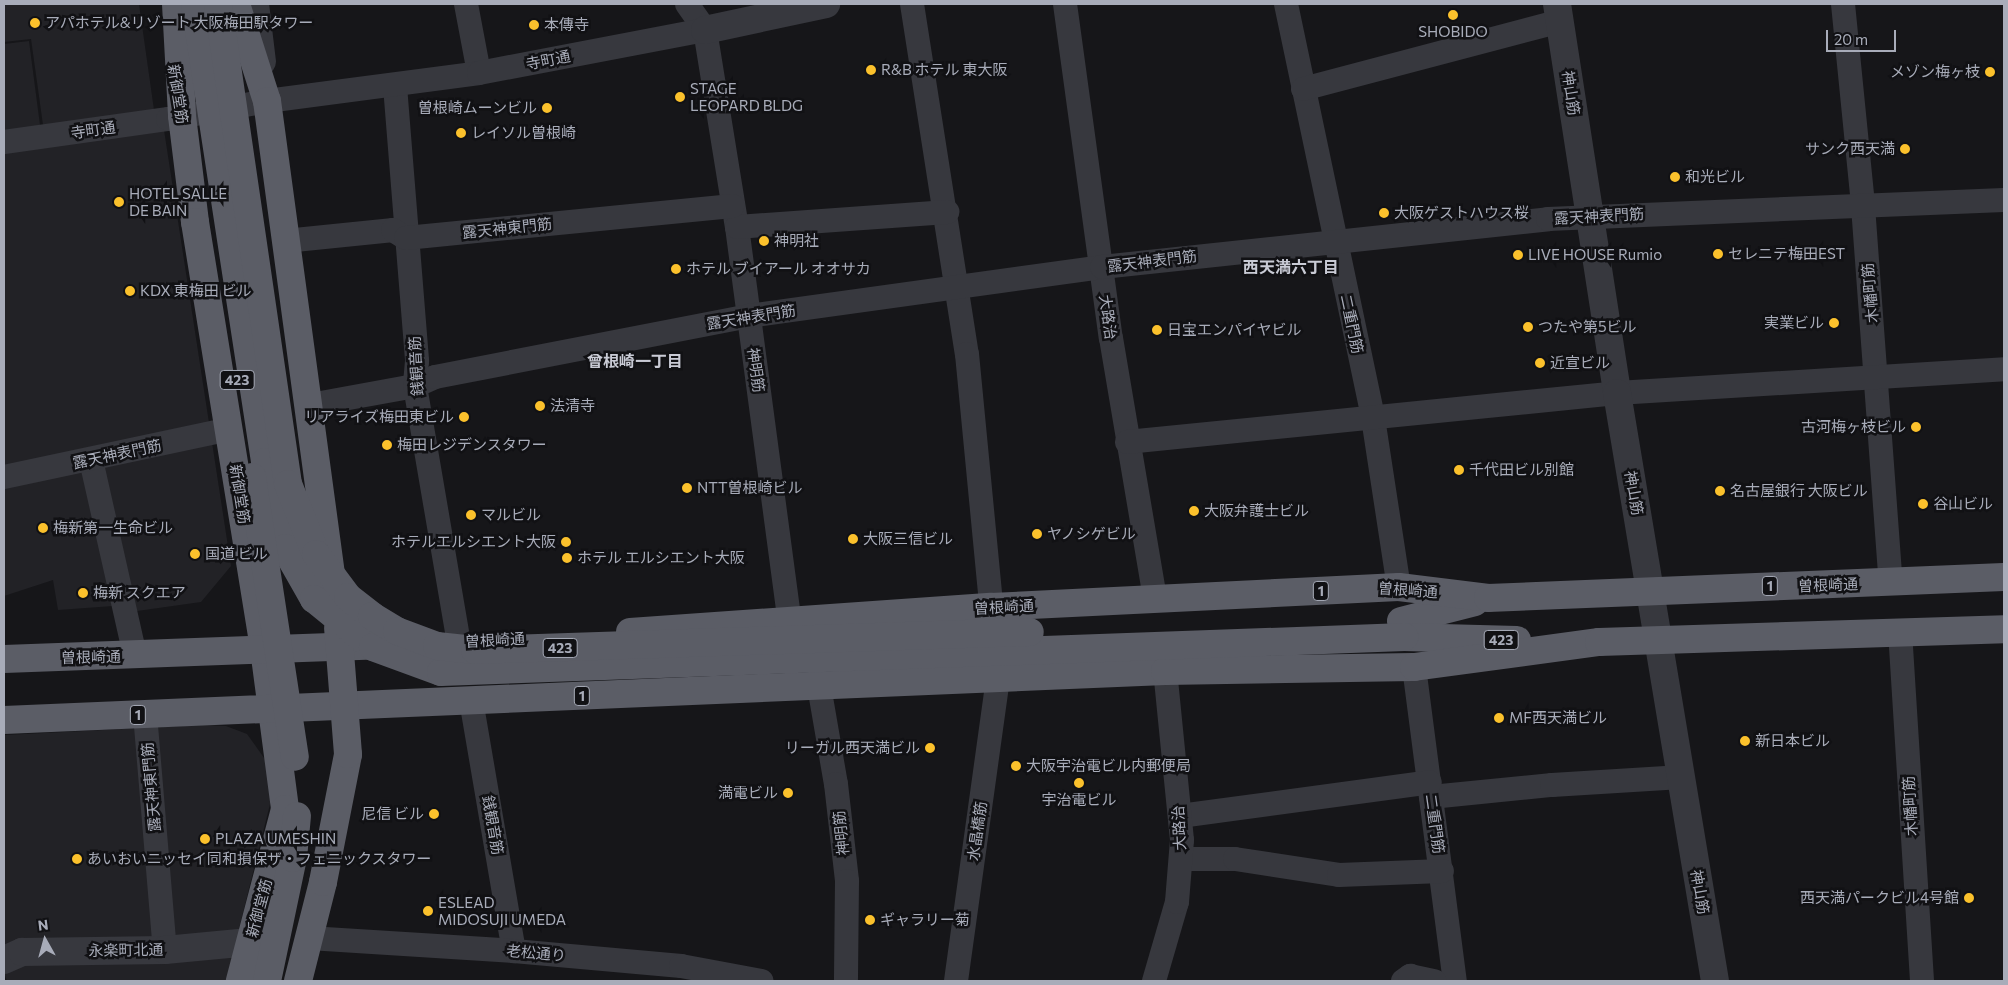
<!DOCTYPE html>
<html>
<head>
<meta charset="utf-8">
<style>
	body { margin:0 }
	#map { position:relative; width:2008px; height:985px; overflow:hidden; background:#161619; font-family:Commissioner,"Noto Sans JP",sans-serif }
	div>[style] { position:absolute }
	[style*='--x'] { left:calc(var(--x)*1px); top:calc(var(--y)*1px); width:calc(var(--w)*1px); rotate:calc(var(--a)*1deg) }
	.built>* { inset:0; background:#222226 }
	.minor>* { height:24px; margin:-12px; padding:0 12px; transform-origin:12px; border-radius:12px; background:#37383e }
	.tertiary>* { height:28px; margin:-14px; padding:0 14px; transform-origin:14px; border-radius:14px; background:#37383e }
	.trunk>* { height:28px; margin:-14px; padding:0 14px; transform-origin:14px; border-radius:14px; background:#5b5d66 }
	.trunk-bridge>* { height:28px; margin:-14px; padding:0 14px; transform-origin:14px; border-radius:14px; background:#5b5d66 }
	.dots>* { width:14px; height:14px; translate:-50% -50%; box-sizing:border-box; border:2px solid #111114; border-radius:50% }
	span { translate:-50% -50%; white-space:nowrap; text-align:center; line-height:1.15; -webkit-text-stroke:5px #111114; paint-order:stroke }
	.shield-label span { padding:1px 4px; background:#111114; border:1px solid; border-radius:4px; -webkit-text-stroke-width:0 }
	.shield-label { font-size:14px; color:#a8acb9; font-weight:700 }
	.poi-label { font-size:15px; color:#a8acb9 }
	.left { translate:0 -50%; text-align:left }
	.right { translate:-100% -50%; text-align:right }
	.street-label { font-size:15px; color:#a8acb9 }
	.neighbourhood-label { font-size:16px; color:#c9cbd5; font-weight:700 }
	.frame { position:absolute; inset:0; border:5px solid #a8acb9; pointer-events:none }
	.north { position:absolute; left:20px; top:915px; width:50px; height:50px; -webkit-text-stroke:4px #111114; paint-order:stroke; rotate:353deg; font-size:14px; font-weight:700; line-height:20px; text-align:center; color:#a8acb9 }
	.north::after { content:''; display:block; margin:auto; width:18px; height:22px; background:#a8acb9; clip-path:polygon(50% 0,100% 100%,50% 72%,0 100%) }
	.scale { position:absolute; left:1826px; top:30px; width:70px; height:22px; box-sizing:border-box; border:2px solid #a8acb9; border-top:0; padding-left:6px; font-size:15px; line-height:18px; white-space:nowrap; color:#a8acb9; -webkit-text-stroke:4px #111114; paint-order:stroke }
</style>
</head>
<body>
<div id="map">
	<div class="built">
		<i style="clip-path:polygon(4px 4px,139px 4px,154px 110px,43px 125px,31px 39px,4px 42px)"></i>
		<i style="clip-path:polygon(29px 41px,43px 148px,164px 130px,231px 566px,201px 602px,130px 612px,113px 606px,58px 610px,53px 580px,4px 596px,4px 44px)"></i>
		<i style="clip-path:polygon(203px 725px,226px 726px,247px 734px,277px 776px,226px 981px,7px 981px,4px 973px,4px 735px)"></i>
	</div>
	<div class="minor">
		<i style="--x:466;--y:4;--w:70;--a:79.3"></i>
		<i style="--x:687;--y:4;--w:32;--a:55"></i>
		<i style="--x:705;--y:30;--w:200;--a:80.8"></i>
		<i style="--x:737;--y:227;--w:400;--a:82.4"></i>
		<i style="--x:912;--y:4;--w:354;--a:81.1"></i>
		<i style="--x:967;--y:354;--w:272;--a:84.5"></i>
		<i style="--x:1065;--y:4;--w:337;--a:82.2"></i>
		<i style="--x:1111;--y:338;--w:265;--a:80.4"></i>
		<i style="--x:1286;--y:4;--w:423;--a:78.1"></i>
		<i style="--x:1373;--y:418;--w:171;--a:81.3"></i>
		<i style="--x:1843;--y:4;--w:203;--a:84.3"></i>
		<i style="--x:1863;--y:206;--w:378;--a:85.8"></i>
		<i style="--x:395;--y:86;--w:276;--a:85.4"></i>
		<i style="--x:417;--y:361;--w:25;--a:95"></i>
		<i style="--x:415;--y:386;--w:261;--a:80.3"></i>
		<i style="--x:1303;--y:89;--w:266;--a:-14.8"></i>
		<i style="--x:4;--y:142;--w:166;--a:-8"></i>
		<i style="--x:168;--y:119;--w:101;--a:-10.3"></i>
		<i style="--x:267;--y:101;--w:214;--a:-7.5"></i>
		<i style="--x:479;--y:73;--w:230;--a:-10.8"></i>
		<i style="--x:737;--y:227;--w:211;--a:-4.1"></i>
		<i style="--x:285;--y:241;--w:109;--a:-5.8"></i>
		<i style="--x:393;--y:230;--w:15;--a:32"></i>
		<i style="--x:406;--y:238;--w:328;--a:-5.6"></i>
		<i style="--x:310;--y:405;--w:107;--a:-10.3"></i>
		<i style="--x:415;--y:386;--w:22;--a:-24"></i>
		<i style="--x:435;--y:377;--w:320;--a:-11"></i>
		<i style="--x:749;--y:316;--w:356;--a:-7.9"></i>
		<i style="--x:1102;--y:267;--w:449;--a:-6.1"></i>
		<i style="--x:1548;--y:219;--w:456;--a:-2.4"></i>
		<i style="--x:1127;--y:442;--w:492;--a:-5.7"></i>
		<i style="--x:1617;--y:393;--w:388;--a:-3.5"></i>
		<i style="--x:91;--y:460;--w:201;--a:77.3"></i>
		<i style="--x:4;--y:477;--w:231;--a:-12"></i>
		<i style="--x:1900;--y:631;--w:351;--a:86.4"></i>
		<i style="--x:1414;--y:667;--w:317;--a:82.6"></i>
		<i style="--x:819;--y:686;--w:99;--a:80.2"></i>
		<i style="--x:836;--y:784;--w:98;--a:83.5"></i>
		<i style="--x:847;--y:881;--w:100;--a:90.6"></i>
		<i style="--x:471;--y:700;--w:255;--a:80.3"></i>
		<i style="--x:145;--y:714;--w:237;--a:85.2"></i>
		<i style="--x:1431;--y:797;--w:122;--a:-5.7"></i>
		<i style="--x:1552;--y:785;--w:130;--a:-3.5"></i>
		<i style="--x:1180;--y:816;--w:252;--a:-7.7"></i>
		<i style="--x:1181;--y:859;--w:54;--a:0"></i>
		<i style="--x:1235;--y:859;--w:105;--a:8.7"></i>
		<i style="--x:1339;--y:875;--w:103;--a:-2.2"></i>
		<i style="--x:309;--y:938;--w:205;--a:3.6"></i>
		<i style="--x:514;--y:951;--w:168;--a:5.1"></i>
		<i style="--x:681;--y:966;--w:82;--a:10.5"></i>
		<i style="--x:956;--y:981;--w:304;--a:-82.1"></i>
		<i style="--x:998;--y:680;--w:19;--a:-96"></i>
		<i style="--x:1154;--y:981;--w:82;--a:-73.8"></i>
		<i style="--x:1177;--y:902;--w:62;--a:-85.4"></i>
		<i style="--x:1182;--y:840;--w:170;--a:-95.7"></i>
		<i style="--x:1403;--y:981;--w:9;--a:-36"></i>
		<i style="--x:1410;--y:976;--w:25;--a:12"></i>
	</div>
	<div class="tertiary">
		<i style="--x:255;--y:4;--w:58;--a:83.1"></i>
		<i style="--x:1557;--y:4;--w:394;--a:81.2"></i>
		<i style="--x:1617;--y:393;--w:596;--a:80.54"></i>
		<i style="--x:705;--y:30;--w:124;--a:-12.1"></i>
		<i style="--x:4;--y:960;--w:20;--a:-24"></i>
		<i style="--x:22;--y:952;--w:143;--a:-0.8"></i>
		<i style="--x:165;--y:950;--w:85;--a:-5.4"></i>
	</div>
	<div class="trunk">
		<i style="--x:176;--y:4;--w:112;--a:86.9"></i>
		<i style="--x:182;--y:116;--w:107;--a:83"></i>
		<i style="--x:195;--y:222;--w:433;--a:80.8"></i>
		<i style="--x:264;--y:649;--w:161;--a:82.5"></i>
		<i style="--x:285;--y:809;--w:178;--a:104.7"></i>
		<i style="--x:236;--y:4;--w:102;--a:72.3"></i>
		<i style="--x:267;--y:101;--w:486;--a:82.3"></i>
		<i style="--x:1401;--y:621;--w:76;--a:-14.4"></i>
		<i style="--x:630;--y:632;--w:362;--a:-4"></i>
		<i style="--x:991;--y:607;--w:408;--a:-2.8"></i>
		<i style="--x:1399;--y:587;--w:90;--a:7"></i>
		<i style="--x:1488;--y:598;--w:516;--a:-2.33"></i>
		<i style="--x:1404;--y:637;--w:113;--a:1.5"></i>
		<i style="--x:4;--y:659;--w:383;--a:-2.1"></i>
		<i style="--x:4;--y:720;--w:1162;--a:-2.42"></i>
		<i style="--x:1165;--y:671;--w:249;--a:-0.9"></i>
		<i style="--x:1414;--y:667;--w:187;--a:-7.7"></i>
		<i style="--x:1599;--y:642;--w:405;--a:-1.8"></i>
		<i style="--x:267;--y:981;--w:126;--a:-78.1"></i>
		<i style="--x:293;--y:858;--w:42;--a:-84.6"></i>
		<i style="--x:298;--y:981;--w:102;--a:-75.8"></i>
		<i style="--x:323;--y:882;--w:130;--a:-78.9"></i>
		<i style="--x:348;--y:754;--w:126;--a:-94.5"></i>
	</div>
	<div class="trunk-bridge">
		<i style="--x:195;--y:4;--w:463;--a:81.3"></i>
		<i style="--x:265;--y:462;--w:88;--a:76.9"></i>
		<i style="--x:285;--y:548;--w:59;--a:60.4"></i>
		<i style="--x:314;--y:599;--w:76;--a:39.1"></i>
		<i style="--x:373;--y:647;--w:72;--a:20.2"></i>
		<i style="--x:441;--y:672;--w:964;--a:-2.08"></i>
		<i style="--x:218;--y:4;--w:485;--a:81.7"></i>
		<i style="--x:288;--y:484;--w:75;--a:68.2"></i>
		<i style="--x:316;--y:554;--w:54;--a:53.3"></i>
		<i style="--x:348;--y:597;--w:31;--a:38"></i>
		<i style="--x:372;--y:616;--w:29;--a:31"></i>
		<i style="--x:397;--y:631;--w:43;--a:20.6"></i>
		<i style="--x:437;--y:646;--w:38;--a:6"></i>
		<i style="--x:475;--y:650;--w:555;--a:-1.86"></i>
		<i style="--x:252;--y:477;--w:283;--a:81.3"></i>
	</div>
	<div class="dots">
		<i style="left:1453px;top:15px;background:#fbc12c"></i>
		<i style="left:35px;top:23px;background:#fbc12c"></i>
		<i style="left:534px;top:25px;background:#fbc12c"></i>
		<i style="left:871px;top:70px;background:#fbc12c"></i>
		<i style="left:1990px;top:72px;background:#fbc12c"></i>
		<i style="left:680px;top:97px;background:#fbc12c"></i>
		<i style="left:547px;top:108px;background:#fbc12c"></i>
		<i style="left:461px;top:133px;background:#fbc12c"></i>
		<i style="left:1905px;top:149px;background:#fbc12c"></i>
		<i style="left:1675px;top:177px;background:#fbc12c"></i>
		<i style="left:119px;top:202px;background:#fbc12c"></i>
		<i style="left:1384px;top:213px;background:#fbc12c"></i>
		<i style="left:764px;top:241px;background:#fbc12c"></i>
		<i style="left:1718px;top:254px;background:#fbc12c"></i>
		<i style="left:1518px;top:255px;background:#fbc12c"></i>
		<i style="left:676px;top:269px;background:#fbc12c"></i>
		<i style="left:130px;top:291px;background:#fbc12c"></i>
		<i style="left:1834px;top:323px;background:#fbc12c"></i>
		<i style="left:1528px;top:327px;background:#fbc12c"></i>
		<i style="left:1157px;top:330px;background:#fbc12c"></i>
		<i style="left:1540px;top:363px;background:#fbc12c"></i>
		<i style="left:540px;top:406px;background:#fbc12c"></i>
		<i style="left:464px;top:417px;background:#fbc12c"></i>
		<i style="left:1916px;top:427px;background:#fbc12c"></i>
		<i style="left:387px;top:445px;background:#fbc12c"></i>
		<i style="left:1459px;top:470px;background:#fbc12c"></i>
		<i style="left:687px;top:488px;background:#fbc12c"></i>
		<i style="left:1720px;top:491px;background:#fbc12c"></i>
		<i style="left:1923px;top:504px;background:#fbc12c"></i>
		<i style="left:1194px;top:511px;background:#fbc12c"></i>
		<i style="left:471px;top:515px;background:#fbc12c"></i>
		<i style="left:43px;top:528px;background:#fbc12c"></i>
		<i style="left:1037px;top:534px;background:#fbc12c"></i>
		<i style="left:853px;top:539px;background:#fbc12c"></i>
		<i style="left:566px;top:542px;background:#fbc12c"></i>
		<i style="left:195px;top:554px;background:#fbc12c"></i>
		<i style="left:567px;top:558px;background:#fbc12c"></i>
		<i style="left:83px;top:593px;background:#fbc12c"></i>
		<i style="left:1499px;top:718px;background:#fbc12c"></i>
		<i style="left:1745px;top:741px;background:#fbc12c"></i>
		<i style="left:930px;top:748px;background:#fbc12c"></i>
		<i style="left:1016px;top:766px;background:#fbc12c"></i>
		<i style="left:1079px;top:783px;background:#fbc12c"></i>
		<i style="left:788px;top:793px;background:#fbc12c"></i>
		<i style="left:434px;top:814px;background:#fbc12c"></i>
		<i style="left:205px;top:839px;background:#fbc12c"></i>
		<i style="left:77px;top:859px;background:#fbc12c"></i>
		<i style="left:1969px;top:898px;background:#fbc12c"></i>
		<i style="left:428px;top:911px;background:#fbc12c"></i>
		<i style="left:870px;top:920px;background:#fbc12c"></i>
	</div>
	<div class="shield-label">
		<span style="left:237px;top:380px">423</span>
		<span style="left:1770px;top:586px">1</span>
		<span style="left:1321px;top:591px">1</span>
		<span style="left:1501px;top:640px">423</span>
		<span style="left:560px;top:648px">423</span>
		<span style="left:582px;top:696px">1</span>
		<span style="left:138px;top:715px">1</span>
	</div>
	<div class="poi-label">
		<span class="left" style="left:45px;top:23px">アパホテル&amp;リゾート 大阪梅田駅タワー</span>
		<span class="left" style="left:544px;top:25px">本傳寺</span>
		<span style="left:1453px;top:32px">SHOBIDO</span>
		<span class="left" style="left:881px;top:70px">R&amp;B ホテル 東大阪</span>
		<span class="right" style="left:1980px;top:72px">メゾン梅ヶ枝</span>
		<span class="left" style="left:690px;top:97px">STAGE<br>LEOPARD BLDG</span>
		<span class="right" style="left:537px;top:108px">曽根崎ムーンビル</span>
		<span class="left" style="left:471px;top:133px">レイソル曽根崎</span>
		<span class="right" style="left:1895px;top:149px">サンク西天満</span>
		<span class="left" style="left:1685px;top:177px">和光ビル</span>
		<span class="left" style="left:129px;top:202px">HOTEL SALLE<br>DE BAIN</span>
		<span class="left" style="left:1394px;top:213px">大阪ゲストハウス桜</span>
		<span class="left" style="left:774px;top:241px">神明社</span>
		<span class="left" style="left:1728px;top:254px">セレニテ梅田EST</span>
		<span class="left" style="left:1528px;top:255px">LIVE HOUSE Rumio</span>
		<span class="left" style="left:686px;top:269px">ホテル ブイアール オオサカ</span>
		<span class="left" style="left:140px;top:291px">KDX 東梅田 ビル</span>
		<span class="right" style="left:1824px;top:323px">実業ビル</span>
		<span class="left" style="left:1538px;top:327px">つたや第5ビル</span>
		<span class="left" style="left:1167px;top:330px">日宝エンパイヤビル</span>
		<span class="left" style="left:1550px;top:363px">近宣ビル</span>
		<span class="left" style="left:550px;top:406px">法清寺</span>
		<span class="right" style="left:454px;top:417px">リアライズ梅田東ビル</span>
		<span class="right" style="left:1906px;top:427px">古河梅ヶ枝ビル</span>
		<span class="left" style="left:397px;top:445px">梅田レジデンスタワー</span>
		<span class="left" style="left:1469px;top:470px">千代田ビル別館</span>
		<span class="left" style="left:697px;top:488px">NTT曽根崎ビル</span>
		<span class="left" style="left:1730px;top:491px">名古屋銀行 大阪ビル</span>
		<span class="left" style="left:1933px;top:504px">谷山ビル</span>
		<span class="left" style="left:1204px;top:511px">大阪弁護士ビル</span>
		<span class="left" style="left:481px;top:515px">マルビル</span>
		<span class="left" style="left:53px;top:528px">梅新第一生命ビル</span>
		<span class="left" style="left:1047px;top:534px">ヤノシゲビル</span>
		<span class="left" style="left:863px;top:539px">大阪三信ビル</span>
		<span class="right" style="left:556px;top:542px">ホテルエルシエント大阪</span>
		<span class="left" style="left:205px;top:554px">国道 ビル</span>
		<span class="left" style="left:577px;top:558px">ホテル エルシエント大阪</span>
		<span class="left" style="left:93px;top:593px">梅新 スクエア</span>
		<span class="left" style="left:1509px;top:718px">MF西天満ビル</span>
		<span class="left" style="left:1755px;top:741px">新日本ビル</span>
		<span class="right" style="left:920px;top:748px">リーガル西天満ビル</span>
		<span class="left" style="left:1026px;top:766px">大阪宇治電ビル内郵便局</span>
		<span class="right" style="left:778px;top:793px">満電ビル</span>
		<span style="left:1079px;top:800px">宇治電ビル</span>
		<span class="right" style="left:424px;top:814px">尼信 ビル</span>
		<span class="left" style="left:215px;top:839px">PLAZA UMESHIN</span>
		<span class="left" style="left:87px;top:859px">あいおいニッセイ同和損保ザ・フェニックスタワー</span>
		<span class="right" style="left:1959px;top:898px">西天満パークビル4号館</span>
		<span class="left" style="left:438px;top:911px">ESLEAD<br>MIDOSUJI UMEDA</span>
		<span class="left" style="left:880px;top:920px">ギャラリー菊</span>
	</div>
	<div class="street-label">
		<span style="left:548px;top:60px;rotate:-11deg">寺町通</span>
		<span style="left:1571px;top:93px;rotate:81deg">神山筋</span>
		<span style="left:178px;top:94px;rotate:81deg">新御堂筋</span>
		<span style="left:93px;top:130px;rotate:-8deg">寺町通</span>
		<span style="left:1599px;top:216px;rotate:-3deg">露天神表門筋</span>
		<span style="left:507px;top:228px;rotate:-6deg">露天神東門筋</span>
		<span style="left:1152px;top:261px;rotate:-7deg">露天神表門筋</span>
		<span style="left:1870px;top:293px;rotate:-95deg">木幡町筋</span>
		<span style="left:751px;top:317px;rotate:-9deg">露天神表門筋</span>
		<span style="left:1108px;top:317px;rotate:82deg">大路治</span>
		<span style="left:1352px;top:324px;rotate:78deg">二重門筋</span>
		<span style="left:416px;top:366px;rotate:-93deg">銭観音筋</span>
		<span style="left:756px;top:370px;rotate:82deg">神明筋</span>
		<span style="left:117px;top:454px;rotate:-12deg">露天神表門筋</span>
		<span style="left:1634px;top:493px;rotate:80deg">神山筋</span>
		<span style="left:240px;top:494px;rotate:81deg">新御堂筋</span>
		<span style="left:1828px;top:585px;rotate:-2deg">曽根崎通</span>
		<span style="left:1408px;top:590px;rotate:4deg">曽根崎通</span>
		<span style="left:1004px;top:607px;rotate:-3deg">曽根崎通</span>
		<span style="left:495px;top:640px;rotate:-3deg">曽根崎通</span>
		<span style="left:91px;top:657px;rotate:-1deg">曽根崎通</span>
		<span style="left:151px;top:787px;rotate:-95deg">露天神東門筋</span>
		<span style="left:1910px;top:806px;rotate:-93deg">木幡町筋</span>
		<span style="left:1435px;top:824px;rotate:82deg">二重門筋</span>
		<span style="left:493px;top:825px;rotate:80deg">銭観音筋</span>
		<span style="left:1179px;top:828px;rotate:-93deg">大路治</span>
		<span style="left:977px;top:831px;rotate:-82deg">水晶橋筋</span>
		<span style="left:841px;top:833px;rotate:-96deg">神明筋</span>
		<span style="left:1700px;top:892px;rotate:80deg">神山筋</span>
		<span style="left:259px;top:908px;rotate:-75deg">新御堂筋</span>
		<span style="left:126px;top:950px;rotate:-1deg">永楽町北通</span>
		<span style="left:536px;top:953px;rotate:5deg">老松通り</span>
	</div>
	<div class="neighbourhood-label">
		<span style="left:1291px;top:267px">西天満六丁目</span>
		<span style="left:635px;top:361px">曾根崎一丁目</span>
	</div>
	<div class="frame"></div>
	<div class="north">N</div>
	<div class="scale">20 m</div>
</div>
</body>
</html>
